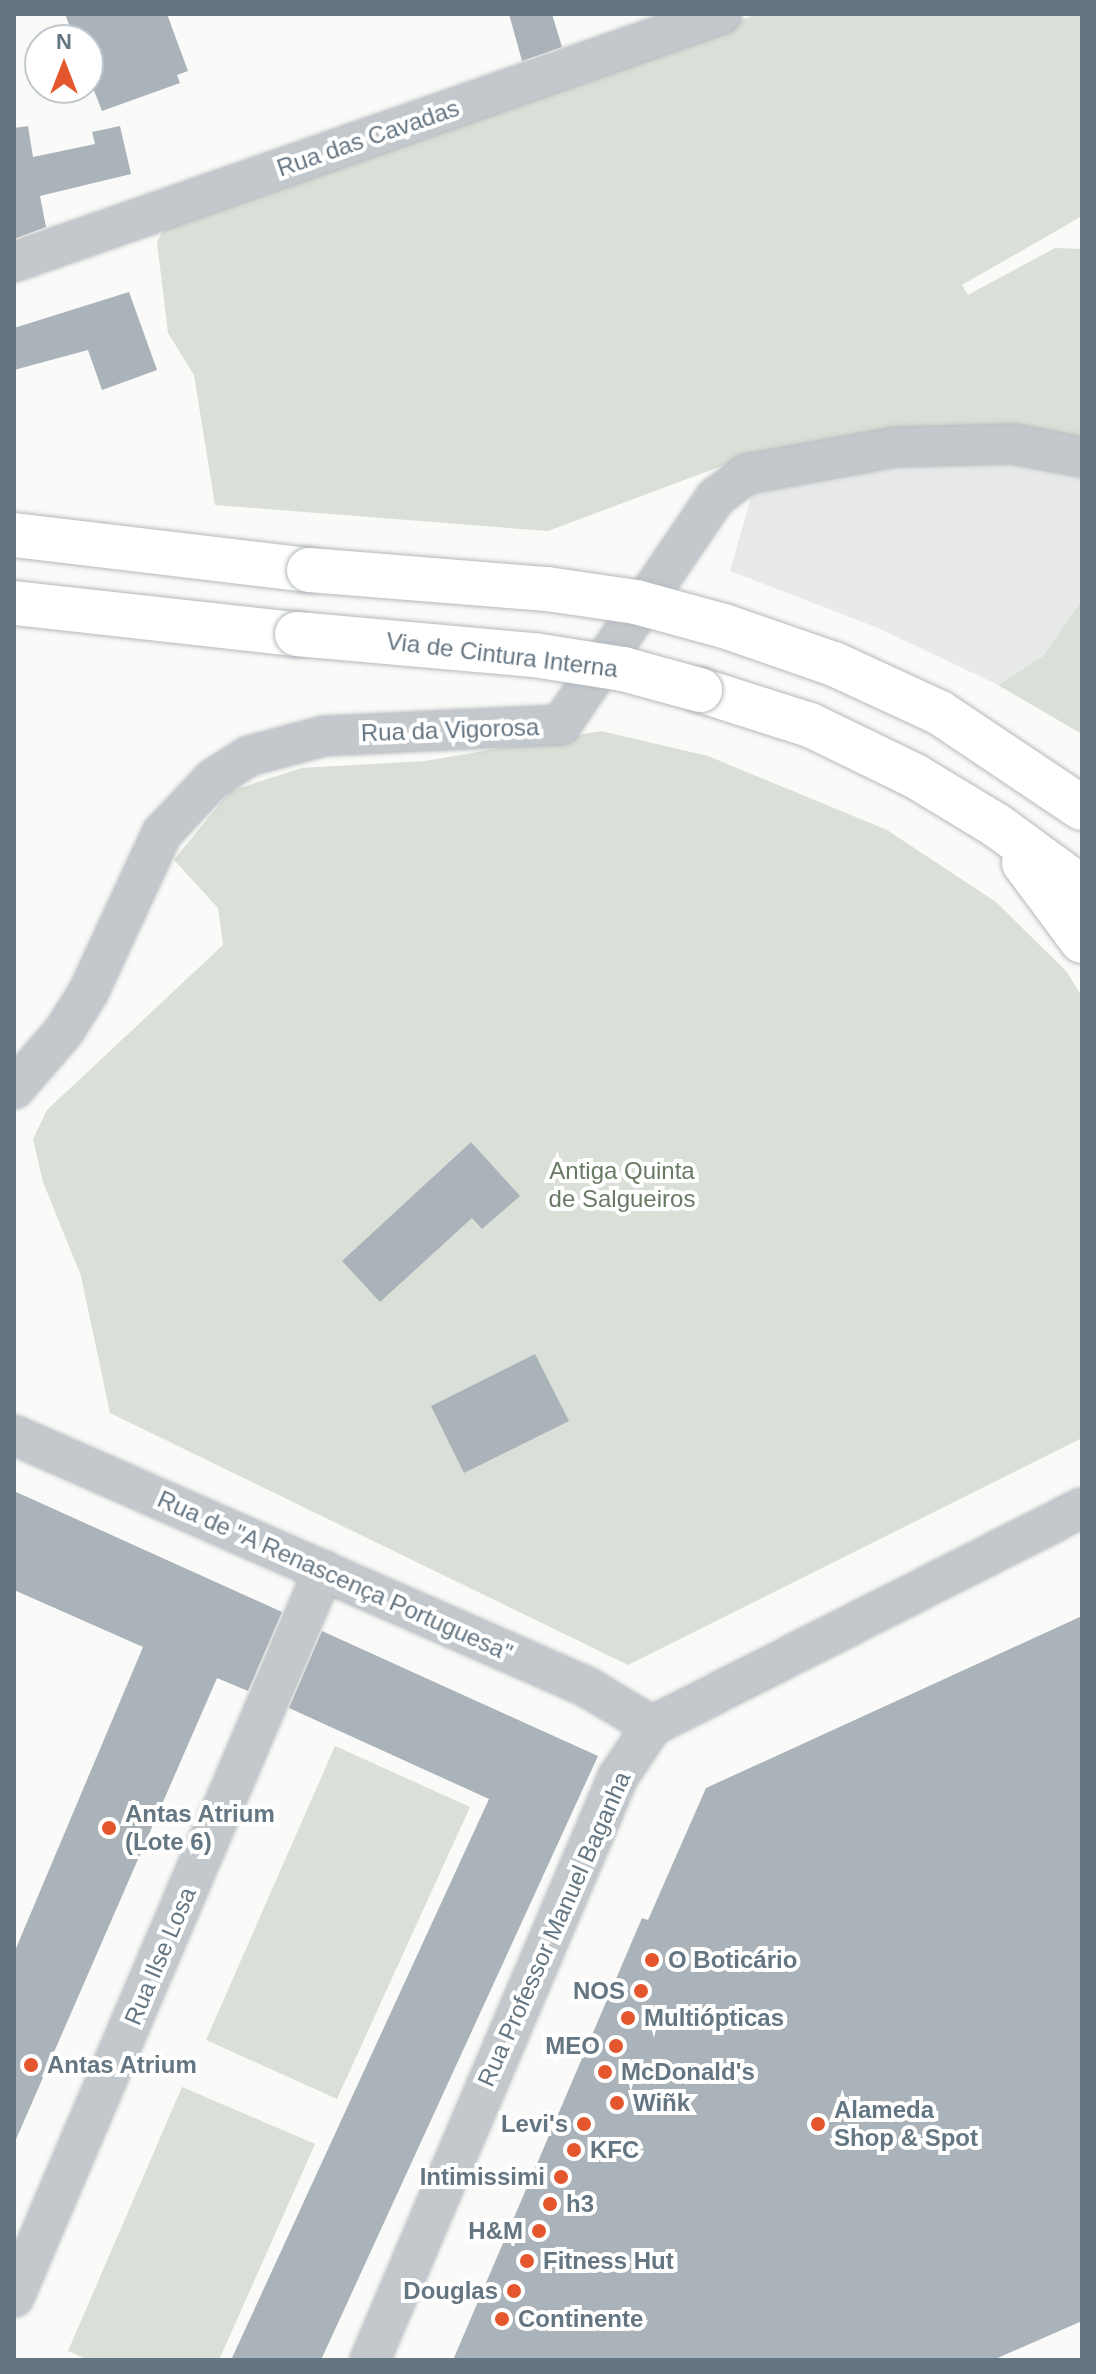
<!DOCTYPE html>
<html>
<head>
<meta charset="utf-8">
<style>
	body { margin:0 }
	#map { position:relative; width:1096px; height:2374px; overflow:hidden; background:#fafaf8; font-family:Arial,sans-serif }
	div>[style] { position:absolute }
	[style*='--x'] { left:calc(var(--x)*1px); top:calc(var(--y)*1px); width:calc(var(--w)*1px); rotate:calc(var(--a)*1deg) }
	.built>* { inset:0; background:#e8e9e9 }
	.green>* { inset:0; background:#dadfd7 }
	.building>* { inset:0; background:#aab3b9 }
	.roads { filter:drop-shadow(0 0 2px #b4b9bd) drop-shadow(0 0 2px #b4b9bd) }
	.street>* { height:38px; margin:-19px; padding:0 19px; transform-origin:19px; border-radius:19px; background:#c3c8cc }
	.highway>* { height:44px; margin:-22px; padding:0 22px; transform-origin:22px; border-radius:22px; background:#fff }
	.bridges { filter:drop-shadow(0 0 2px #b4b9bd) drop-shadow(0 0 2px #b4b9bd) }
	.highway-bridge>* { height:44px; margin:-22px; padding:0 22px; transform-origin:22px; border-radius:22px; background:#fff }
	.dots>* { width:22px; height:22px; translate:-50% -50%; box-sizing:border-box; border:4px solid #fff; border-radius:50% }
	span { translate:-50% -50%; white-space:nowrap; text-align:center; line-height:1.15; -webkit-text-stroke:8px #fff; paint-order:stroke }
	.street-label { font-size:24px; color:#657683 }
	.park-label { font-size:24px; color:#687a64 }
	.poi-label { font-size:24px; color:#657683; font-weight:700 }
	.left { translate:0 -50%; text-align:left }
	.right { translate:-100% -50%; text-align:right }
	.frame { position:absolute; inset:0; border:16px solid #657683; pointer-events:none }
	.north { position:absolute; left:24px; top:24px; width:80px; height:80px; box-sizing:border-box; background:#fff; border:2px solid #c1c8cd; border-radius:50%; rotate:0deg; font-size:22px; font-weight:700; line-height:32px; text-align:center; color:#657683 }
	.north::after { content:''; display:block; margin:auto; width:28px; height:36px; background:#e4572e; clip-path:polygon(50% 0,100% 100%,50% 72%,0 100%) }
</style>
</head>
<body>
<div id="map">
	<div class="built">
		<i style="clip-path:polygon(891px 462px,1010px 462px,1082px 474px,1082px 600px,1043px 656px,998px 685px,878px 628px,730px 571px,754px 486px)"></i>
	</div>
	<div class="green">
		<i style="clip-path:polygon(758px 14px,1082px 14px,1082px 216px,962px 285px,968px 295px,1055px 248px,1082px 249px,1082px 441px,746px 457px,548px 531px,215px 505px,194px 375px,168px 333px,157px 242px,173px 212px)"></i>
		<i style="clip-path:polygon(1082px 600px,1082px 734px,998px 685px,1043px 656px)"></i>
		<i style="clip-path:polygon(601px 731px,708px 756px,887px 830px,996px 902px,1067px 972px,1082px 997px,1082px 1438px,628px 1665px,110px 1413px,81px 1276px,43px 1182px,33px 1139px,47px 1110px,223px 945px,218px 908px,174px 860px,230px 791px,302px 768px,425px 761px)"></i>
		<i style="clip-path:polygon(335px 1746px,470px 1807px,337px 2099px,206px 2040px)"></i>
		<i style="clip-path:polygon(182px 2087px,315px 2144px,219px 2360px,88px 2360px,68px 2351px)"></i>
	</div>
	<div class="building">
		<i style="clip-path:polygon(65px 14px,167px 14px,188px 71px,177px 75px,180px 83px,102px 111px,88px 75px,88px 40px,75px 40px)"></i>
		<i style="clip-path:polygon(509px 14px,552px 14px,562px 47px,522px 61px)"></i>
		<i style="clip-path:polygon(28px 126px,33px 157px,95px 144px,92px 132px,120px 126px,131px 174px,40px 196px,46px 227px,14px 239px,14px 128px)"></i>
		<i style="clip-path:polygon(129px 292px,157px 370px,102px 390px,88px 350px,14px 370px,14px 328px)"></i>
		<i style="clip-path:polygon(471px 1142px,520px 1196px,482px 1229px,472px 1218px,380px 1302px,342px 1261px)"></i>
		<i style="clip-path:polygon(535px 1354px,569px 1421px,464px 1473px,431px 1406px)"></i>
		<i style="clip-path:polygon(14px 1491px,282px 1612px,248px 1691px,217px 1678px,14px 2144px,14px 1953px,143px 1647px,14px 1590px)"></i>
		<i style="clip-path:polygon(1082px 1616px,1082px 2321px,993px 2360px,453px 2360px,642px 1918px,648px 1920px,706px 1788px)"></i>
		<i style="clip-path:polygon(322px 1631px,598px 1756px,321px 2360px,231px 2360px,489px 1799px,289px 1708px)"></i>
	</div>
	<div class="roads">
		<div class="street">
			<i style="--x:14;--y:262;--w:750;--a:-19.3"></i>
			<i style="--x:14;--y:1089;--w:77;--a:-49.2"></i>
			<i style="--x:64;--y:1031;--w:45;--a:-57.7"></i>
			<i style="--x:88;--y:993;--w:176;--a:-65.2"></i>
			<i style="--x:162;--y:833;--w:74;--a:-46.6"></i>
			<i style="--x:213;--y:779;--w:43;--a:-32.6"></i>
			<i style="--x:249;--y:756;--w:78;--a:-14.9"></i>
			<i style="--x:324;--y:736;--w:237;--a:-2.7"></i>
			<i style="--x:561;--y:725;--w:274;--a:-55.8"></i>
			<i style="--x:715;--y:498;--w:40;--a:-37"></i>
			<i style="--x:747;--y:474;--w:150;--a:-10.3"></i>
			<i style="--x:895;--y:447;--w:118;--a:-1.5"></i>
			<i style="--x:1013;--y:444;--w:70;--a:10.7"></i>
			<i style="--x:14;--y:1435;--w:626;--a:23.74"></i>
			<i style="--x:587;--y:1687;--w:76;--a:31"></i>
			<i style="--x:14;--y:2297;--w:790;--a:-66.91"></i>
			<i style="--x:370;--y:2360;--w:634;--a:-66.96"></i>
			<i style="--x:618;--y:1777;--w:61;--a:-56.3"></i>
			<i style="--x:652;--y:1726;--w:482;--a:-26.9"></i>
		</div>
		<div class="highway">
			<i style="--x:14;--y:535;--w:297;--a:6.8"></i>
			<i style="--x:14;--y:603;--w:285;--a:6.3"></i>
			<i style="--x:700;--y:690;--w:115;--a:17.7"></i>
			<i style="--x:810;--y:725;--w:117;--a:25.9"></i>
			<i style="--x:915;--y:776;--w:95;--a:31.2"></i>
			<i style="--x:996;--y:825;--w:107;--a:36.2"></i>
			<i style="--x:1024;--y:863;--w:97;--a:53.4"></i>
		</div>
	</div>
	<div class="bridges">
		<div class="highway-bridge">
			<i style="--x:309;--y:570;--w:239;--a:4.6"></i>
			<i style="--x:547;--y:589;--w:90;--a:8.3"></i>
			<i style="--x:636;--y:602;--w:91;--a:15.3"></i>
			<i style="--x:724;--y:626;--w:116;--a:19.1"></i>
			<i style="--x:834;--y:664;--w:117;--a:24.8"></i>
			<i style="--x:940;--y:713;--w:171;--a:33.8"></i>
			<i style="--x:297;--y:634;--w:238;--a:5.1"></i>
			<i style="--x:534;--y:655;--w:90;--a:8.9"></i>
			<i style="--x:623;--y:669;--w:80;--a:15.3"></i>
		</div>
	</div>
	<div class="dots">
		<i style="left:109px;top:1828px;background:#e4572e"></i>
		<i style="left:652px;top:1960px;background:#e4572e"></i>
		<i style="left:641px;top:1991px;background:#e4572e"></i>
		<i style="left:628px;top:2018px;background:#e4572e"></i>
		<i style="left:616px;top:2046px;background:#e4572e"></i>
		<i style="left:31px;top:2065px;background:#e4572e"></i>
		<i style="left:605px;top:2072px;background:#e4572e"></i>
		<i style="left:617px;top:2103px;background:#e4572e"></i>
		<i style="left:584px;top:2124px;background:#e4572e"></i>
		<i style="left:818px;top:2124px;background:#e4572e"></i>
		<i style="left:574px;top:2150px;background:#e4572e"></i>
		<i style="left:561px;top:2177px;background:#e4572e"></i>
		<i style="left:550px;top:2204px;background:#e4572e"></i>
		<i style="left:539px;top:2231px;background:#e4572e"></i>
		<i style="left:527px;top:2261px;background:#e4572e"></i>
		<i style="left:514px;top:2291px;background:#e4572e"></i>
		<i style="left:502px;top:2319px;background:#e4572e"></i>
	</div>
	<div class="street-label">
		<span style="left:368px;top:138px;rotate:-19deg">Rua das Cavadas</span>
		<span style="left:502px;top:655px;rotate:7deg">Via de Cintura Interna</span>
		<span style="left:450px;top:730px;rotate:-2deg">Rua da Vigorosa</span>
		<span style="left:335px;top:1576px;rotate:24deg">Rua de "A Renascença Portuguesa"</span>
		<span style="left:554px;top:1929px;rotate:-66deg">Rua Professor Manuel Baganha</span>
		<span style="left:160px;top:1956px;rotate:-67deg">Rua Ilse Losa</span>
	</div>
	<div class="park-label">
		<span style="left:622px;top:1185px">Antiga Quinta<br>de Salgueiros</span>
	</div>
	<div class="poi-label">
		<span class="left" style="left:125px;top:1828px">Antas Atrium<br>(Lote 6)</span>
		<span class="left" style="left:668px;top:1960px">O Boticário</span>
		<span class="right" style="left:625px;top:1991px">NOS</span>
		<span class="left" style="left:644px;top:2018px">Multiópticas</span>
		<span class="right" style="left:600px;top:2046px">MEO</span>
		<span class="left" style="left:47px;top:2065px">Antas Atrium</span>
		<span class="left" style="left:621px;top:2072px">McDonald's</span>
		<span class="left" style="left:633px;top:2103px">Wiñk</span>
		<span class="left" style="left:834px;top:2124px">Alameda<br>Shop &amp; Spot</span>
		<span class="right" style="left:568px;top:2124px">Levi's</span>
		<span class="left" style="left:590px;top:2150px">KFC</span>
		<span class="right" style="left:545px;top:2177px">Intimissimi</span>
		<span class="left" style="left:566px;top:2204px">h3</span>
		<span class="right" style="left:523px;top:2231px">H&amp;M</span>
		<span class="left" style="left:543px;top:2261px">Fitness Hut</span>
		<span class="right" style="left:498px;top:2291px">Douglas</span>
		<span class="left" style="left:518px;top:2319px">Continente</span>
	</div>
	<div class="frame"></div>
	<div class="north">N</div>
</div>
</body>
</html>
